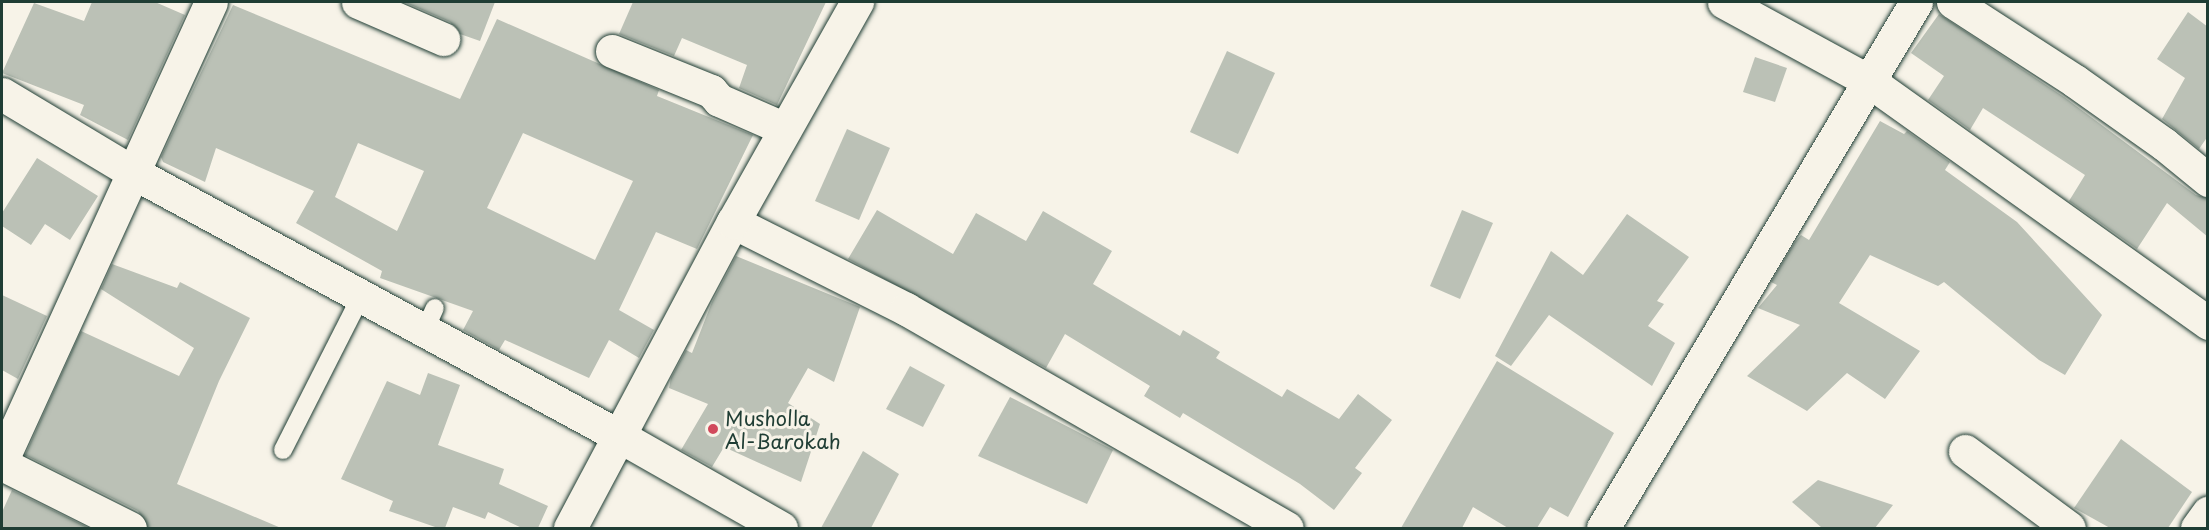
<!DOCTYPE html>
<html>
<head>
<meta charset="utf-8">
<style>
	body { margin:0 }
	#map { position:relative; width:2209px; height:530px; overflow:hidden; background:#f7f3e8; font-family:"Playpen Sans",sans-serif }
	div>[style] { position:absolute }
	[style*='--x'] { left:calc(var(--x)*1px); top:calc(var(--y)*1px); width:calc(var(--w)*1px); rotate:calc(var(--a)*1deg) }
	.building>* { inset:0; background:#bbc1b6 }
	.roads { filter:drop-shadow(0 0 2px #1f3d34) drop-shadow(0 0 2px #1f3d34) }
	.service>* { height:18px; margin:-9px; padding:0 9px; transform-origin:9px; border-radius:9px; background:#f7f3e8 }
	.minor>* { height:33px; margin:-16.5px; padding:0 16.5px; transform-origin:16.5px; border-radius:16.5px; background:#f7f3e8 }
	.dots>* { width:16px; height:16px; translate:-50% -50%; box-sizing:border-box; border:3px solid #f7f3e8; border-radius:50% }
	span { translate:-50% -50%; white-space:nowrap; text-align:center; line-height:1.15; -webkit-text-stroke:6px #f7f3e8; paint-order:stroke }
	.poi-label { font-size:20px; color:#1f3d34 }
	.left { translate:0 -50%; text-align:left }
	.frame { position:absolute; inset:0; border:3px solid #1f3d34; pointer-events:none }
</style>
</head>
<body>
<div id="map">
	<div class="building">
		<i style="clip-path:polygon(92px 2px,155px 2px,185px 15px,128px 140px,80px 115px,84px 105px,2px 73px,34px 3px,84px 21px)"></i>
		<i style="clip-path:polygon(404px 2px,495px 2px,480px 41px,460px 34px,450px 22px)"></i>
		<i style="clip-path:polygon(633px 2px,826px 2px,777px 105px,739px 88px,747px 65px,682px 38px,674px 56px,619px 34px)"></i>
		<i style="clip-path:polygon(evenodd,233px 5px,460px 99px,497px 19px,659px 90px,657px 96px,753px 135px,697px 249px,656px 232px,619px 310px,654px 330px,639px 358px,609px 340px,589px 378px,505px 340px,499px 350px,463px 330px,473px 311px,380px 278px,382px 271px,296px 223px,314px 191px,216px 148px,205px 182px,163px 162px,161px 157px,233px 5px,523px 133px,633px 181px,595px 260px,487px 208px,523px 133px,233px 5px,358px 143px,424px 171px,397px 231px,335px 197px,358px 143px)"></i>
		<i style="clip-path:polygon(2188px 12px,2208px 27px,2208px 136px,2199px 149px,2162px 119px,2185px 78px,2157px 59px)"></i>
		<i style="clip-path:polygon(1939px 14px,2064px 97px,2196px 195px,2208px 198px,2208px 237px,2167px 203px,2137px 249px,2069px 201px,2085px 175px,1983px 108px,1970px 130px,1928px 100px,1944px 76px,1911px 53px)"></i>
		<i style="clip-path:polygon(1227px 51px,1275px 73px,1238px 154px,1190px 132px)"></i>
		<i style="clip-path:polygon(1755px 57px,1787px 68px,1775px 102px,1743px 92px)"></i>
		<i style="clip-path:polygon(1880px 121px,1904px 134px,1907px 131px,1950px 162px,1945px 170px,2017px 222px,2102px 315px,2065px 375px,2039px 360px,1944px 282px,1938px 286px,1870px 255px,1839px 303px,1920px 351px,1885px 399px,1847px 373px,1807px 411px,1747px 376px,1800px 325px,1758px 308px,1777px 285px,1771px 282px,1795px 242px,1801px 235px,1809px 240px)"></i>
		<i style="clip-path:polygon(847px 129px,890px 148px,859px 220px,815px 201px)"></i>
		<i style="clip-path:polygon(37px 158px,98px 196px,70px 240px,45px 224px,31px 245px,2px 226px,2px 213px)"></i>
		<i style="clip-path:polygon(877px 210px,953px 254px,976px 213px,1026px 241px,1043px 211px,1112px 251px,1093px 284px,1180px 336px,1183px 330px,1220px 352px,1216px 358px,1282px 397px,1287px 389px,1339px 419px,1358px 394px,1392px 420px,1355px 468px,1362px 473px,1334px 510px,1300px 484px,1183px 413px,1180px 418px,1144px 396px,1150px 386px,1065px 334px,1046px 368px,848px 259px)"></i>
		<i style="clip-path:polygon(1462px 210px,1493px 223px,1460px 299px,1430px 286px)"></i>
		<i style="clip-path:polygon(1627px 214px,1689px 257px,1657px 301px,1664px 304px,1648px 326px,1675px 343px,1652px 386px,1549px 315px,1511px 366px,1495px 356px,1551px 251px,1583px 275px)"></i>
		<i style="clip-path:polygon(736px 256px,860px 307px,834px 382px,808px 368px,788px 403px,820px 424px,801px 482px,724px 447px,712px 467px,681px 450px,708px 404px,669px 388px,671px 378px,686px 350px,692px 353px,712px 302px)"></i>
		<i style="clip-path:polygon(112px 264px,177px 288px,180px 282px,250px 318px,219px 381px,177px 484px,281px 528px,148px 528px,138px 511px,25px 455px,81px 331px,179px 376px,194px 348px,101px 289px)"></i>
		<i style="clip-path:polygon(2px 295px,47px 316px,18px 379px,2px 370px)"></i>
		<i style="clip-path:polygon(1497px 361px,1614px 433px,1568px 517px,1550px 507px,1537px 528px,1508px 528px,1473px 507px,1462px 528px,1401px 528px)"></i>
		<i style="clip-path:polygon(910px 366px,945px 385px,923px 427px,886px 409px)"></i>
		<i style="clip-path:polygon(428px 373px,460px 385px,438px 445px,504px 469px,499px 484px,548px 506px,538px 528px,522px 528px,488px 512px,485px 519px,453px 507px,445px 528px,438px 528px,389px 511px,393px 501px,341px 479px,387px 381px,420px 395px)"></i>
		<i style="clip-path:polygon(1010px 397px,1113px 450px,1087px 504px,978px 456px)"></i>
		<i style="clip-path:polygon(2121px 439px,2192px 492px,2168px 528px,2110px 528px,2074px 508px)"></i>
		<i style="clip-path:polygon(863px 451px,899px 474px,871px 528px,821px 528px)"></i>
		<i style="clip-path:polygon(1818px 480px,1893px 505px,1875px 528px,1822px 528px,1792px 502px)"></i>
		<i style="clip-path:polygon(12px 490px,89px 528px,2px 528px,2px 512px)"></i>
	</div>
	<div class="roads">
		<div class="service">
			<i style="--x:425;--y:330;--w:24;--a:-66"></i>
			<i style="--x:283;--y:450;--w:173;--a:-63.1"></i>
		</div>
		<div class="minor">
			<i style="--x:358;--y:2;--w:93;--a:23.5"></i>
			<i style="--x:1724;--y:2;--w:165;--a:28.6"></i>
			<i style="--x:1869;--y:81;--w:417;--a:35.5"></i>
			<i style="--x:1953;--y:2;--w:145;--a:32.9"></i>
			<i style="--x:2075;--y:81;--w:109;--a:35.3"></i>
			<i style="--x:2164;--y:144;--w:57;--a:39.3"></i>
			<i style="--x:612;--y:51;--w:107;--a:22"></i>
			<i style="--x:711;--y:91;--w:12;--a:48"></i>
			<i style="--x:719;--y:100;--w:72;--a:23.7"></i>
			<i style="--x:2;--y:94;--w:154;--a:30.9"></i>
			<i style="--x:134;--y:173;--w:554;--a:28.46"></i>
			<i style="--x:621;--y:437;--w:184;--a:29.6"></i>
			<i style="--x:733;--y:222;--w:194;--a:26.7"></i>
			<i style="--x:906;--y:309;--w:439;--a:29.9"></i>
			<i style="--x:1965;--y:451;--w:129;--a:36.5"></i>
			<i style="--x:2;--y:460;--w:503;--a:-65.47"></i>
			<i style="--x:2;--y:464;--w:143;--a:26.6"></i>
			<i style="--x:570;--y:528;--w:347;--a:-62"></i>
			<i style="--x:733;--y:222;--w:253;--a:-60.6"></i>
			<i style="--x:1603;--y:528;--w:612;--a:-59.24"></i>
			<i style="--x:2197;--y:528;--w:19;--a:-54"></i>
		</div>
	</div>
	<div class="dots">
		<i style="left:713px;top:429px;background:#d1495b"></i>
	</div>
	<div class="poi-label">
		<span class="left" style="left:725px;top:430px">Musholla<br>Al-Barokah</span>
	</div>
	<div class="frame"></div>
</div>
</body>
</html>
